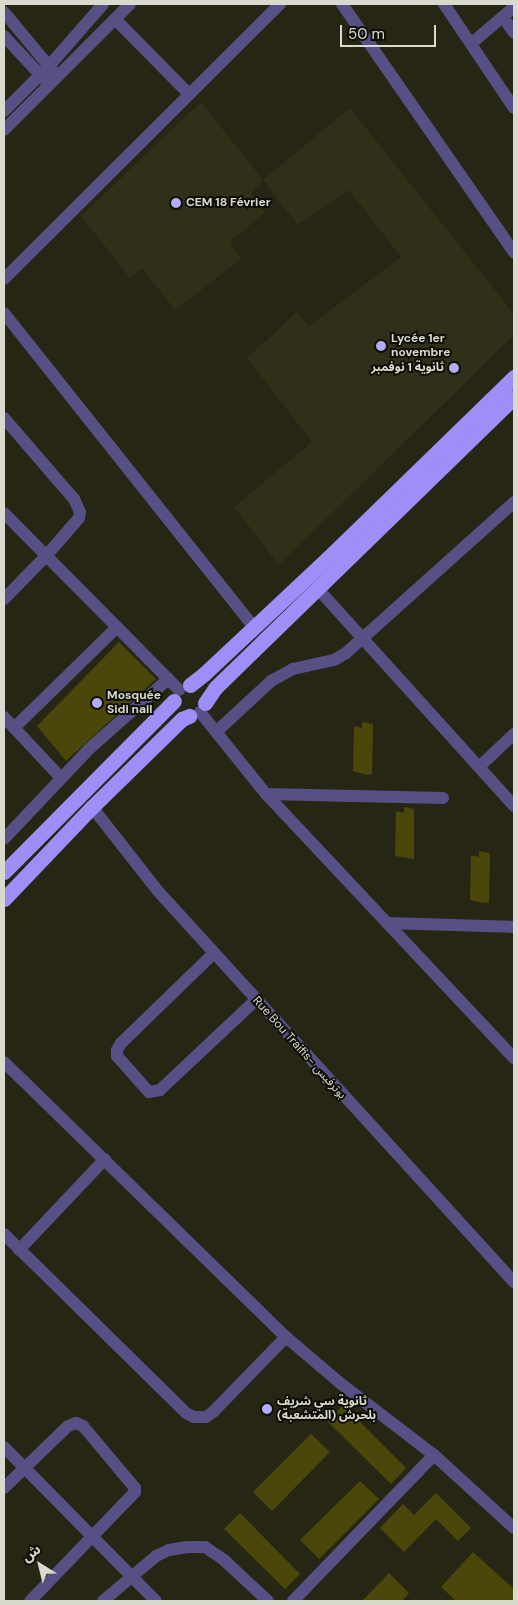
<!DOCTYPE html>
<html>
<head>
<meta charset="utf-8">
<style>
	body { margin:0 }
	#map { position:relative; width:518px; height:1605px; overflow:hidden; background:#272615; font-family:"DM Sans","Noto Sans Arabic",sans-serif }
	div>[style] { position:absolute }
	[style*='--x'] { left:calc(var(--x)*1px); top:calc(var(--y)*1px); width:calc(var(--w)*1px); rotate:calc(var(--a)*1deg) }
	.built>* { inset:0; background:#302f18 }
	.building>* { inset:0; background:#4b470a }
	.minor>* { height:12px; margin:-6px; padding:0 6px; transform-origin:6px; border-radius:6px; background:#575085 }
	.highway>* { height:15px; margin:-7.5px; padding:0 7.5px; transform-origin:7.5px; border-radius:7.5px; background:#9e8ef8 }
	.dots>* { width:14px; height:14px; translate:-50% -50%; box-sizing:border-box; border:2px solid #0f0f08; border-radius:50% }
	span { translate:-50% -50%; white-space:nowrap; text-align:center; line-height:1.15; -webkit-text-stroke:4px #0f0f08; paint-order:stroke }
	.poi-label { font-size:12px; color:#d9d9ce; font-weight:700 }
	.left { translate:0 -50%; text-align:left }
	.right { translate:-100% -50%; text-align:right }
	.street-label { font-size:12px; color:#d9d9ce }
	.frame { position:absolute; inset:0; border:5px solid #d9d9ce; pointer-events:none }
	.north { position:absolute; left:15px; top:1540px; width:50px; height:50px; -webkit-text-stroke:4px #0f0f08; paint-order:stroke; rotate:324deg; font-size:14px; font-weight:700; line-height:20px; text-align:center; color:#d9d9ce }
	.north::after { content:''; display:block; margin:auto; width:18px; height:22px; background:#d9d9ce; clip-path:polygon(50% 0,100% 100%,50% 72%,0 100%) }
	.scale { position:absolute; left:340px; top:25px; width:96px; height:22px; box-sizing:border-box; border:2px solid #d9d9ce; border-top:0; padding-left:6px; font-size:15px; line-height:18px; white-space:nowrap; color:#d9d9ce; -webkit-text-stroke:4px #0f0f08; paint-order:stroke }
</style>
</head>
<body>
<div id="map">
	<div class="built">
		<i style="clip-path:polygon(201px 102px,263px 180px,350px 108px,514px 314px,514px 335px,279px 565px,234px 507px,312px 442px,247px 358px,297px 312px,309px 326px,401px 257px,349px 190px,298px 225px,263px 180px,251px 193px,265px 212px,230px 242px,241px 259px,175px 310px,142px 268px,130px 278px,81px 216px)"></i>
	</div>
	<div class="building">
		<i style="clip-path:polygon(119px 642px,156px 679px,66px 761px,37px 726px)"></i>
		<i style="clip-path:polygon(362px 722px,373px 724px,373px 729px,372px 774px,367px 775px,353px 771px,354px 726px,362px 728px)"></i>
		<i style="clip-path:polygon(404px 807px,414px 809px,414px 859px,395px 856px,396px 811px,404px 813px)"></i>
		<i style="clip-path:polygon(479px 851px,489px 853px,490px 857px,489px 903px,484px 902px,484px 903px,470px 900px,471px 855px,479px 857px)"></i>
		<i style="clip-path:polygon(343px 1405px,406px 1468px,391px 1484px,327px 1421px)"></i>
		<i style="clip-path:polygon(311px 1434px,330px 1452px,272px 1511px,253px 1492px)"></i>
		<i style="clip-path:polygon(360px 1481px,379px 1499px,319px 1559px,300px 1540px)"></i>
		<i style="clip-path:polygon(436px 1493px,471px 1528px,458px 1541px,436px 1519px,404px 1552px,380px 1528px,403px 1504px,414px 1515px)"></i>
		<i style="clip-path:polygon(240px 1513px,300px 1574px,285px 1589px,224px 1529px)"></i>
		<i style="clip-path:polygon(473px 1552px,514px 1589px,514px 1601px,456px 1601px,441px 1587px)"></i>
		<i style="clip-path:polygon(389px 1573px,409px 1593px,402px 1601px,362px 1601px)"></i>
	</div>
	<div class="minor">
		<i style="--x:342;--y:4;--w:302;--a:55.3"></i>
		<i style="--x:444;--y:4;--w:125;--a:56.1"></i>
		<i style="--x:4;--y:12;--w:77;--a:50.3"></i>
		<i style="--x:503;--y:17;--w:19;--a:55"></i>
		<i style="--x:115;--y:19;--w:104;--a:45.4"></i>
		<i style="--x:4;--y:36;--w:60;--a:47"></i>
		<i style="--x:472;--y:43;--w:55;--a:-40.6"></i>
		<i style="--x:4;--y:111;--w:64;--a:-45"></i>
		<i style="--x:49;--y:66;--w:82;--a:-48.9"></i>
		<i style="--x:4;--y:130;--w:178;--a:-45"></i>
		<i style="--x:4;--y:279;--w:390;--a:-44.9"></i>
		<i style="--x:4;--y:313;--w:400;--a:51.5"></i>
		<i style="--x:4;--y:418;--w:107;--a:49.2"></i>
		<i style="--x:74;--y:499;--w:14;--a:65"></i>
		<i style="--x:80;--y:512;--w:6;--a:99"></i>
		<i style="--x:79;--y:518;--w:50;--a:131"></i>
		<i style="--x:46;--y:556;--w:60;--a:134.3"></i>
		<i style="--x:4;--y:513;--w:249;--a:45.3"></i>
		<i style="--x:318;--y:589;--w:292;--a:47.9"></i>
		<i style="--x:200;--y:712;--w:105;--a:51.2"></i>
		<i style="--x:266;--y:794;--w:362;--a:46.8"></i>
		<i style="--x:4;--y:717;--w:83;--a:46.9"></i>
		<i style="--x:15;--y:727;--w:143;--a:-44.4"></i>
		<i style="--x:216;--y:732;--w:75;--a:-42.8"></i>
		<i style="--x:271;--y:681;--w:25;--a:-29"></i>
		<i style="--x:293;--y:669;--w:42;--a:-12.4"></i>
		<i style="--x:334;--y:660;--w:14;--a:-30"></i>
		<i style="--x:346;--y:653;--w:226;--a:-41.9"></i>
		<i style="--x:480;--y:766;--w:47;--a:-43.3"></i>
		<i style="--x:266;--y:794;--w:177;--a:1.3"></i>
		<i style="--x:92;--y:807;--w:105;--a:51.9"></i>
		<i style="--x:157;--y:890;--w:530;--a:47.68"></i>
		<i style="--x:4;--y:839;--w:124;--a:-46.6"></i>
		<i style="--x:89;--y:749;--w:106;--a:-41.5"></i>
		<i style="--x:387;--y:923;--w:127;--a:1.8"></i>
		<i style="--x:213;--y:954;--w:128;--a:135.9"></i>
		<i style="--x:121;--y:1043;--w:8;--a:120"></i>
		<i style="--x:117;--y:1050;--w:6;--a:90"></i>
		<i style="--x:117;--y:1056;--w:48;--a:48.4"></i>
		<i style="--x:149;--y:1092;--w:11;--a:-10"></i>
		<i style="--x:160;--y:1090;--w:132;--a:-43.2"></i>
		<i style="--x:4;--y:1062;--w:394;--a:44.3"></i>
		<i style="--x:286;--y:1337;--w:71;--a:40.4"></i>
		<i style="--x:340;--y:1383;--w:118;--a:37.5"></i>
		<i style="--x:434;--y:1455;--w:108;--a:42.4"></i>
		<i style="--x:4;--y:1234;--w:255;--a:44.5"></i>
		<i style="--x:186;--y:1413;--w:9;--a:27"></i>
		<i style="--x:194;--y:1417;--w:12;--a:0"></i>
		<i style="--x:206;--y:1417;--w:9;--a:-36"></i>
		<i style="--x:213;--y:1412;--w:105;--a:-45.8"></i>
		<i style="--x:19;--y:1250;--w:125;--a:-46.6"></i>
		<i style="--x:4;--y:1447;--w:216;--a:45.4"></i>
		<i style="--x:4;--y:1488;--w:89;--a:-44.1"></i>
		<i style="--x:68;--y:1426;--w:9;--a:-21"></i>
		<i style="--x:76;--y:1423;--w:8;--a:23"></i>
		<i style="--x:83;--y:1426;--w:81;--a:50"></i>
		<i style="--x:135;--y:1488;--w:4;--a:90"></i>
		<i style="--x:135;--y:1492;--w:151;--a:133.9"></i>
		<i style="--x:103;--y:1601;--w:70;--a:-40.3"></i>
		<i style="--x:156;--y:1556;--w:14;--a:-25"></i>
		<i style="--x:169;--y:1550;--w:19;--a:-9"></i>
		<i style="--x:188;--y:1547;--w:17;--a:0"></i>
		<i style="--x:205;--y:1547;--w:23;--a:34"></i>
		<i style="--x:224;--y:1560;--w:60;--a:43"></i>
		<i style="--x:293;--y:1601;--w:203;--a:-46"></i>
	</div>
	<div class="highway">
		<i style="--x:190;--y:685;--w:18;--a:-38"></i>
		<i style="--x:204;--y:674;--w:170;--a:-43.1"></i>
		<i style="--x:328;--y:558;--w:260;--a:-44.2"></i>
		<i style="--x:205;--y:703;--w:18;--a:-56"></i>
		<i style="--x:215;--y:688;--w:417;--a:-44.2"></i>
		<i style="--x:4;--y:872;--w:241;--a:-45.2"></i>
		<i style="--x:4;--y:899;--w:127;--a:-46.3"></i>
		<i style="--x:92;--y:807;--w:126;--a:-44.4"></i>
		<i style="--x:182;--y:719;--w:8;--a:-23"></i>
	</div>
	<div class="dots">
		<i style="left:176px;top:203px;background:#b5acf8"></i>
		<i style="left:381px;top:346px;background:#b5acf8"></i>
		<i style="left:454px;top:368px;background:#b5acf8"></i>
		<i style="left:97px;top:703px;background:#b5acf8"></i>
		<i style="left:267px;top:1409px;background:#b5acf8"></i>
	</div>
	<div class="poi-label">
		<span class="left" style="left:186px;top:203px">CEM 18 Février</span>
		<span class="left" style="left:391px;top:346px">Lycée 1er<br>novembre</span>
		<span class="right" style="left:444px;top:368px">ثانوية 1 نوفمبر</span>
		<span class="left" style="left:107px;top:703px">Mosquée<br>Sidi nail</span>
		<span class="left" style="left:277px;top:1409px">ثانوية سي شريف<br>بلحرش (المتشعبة)</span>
	</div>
	<div class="street-label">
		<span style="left:299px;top:1048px;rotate:48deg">Rue Bou Traifis- بوترفيس</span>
	</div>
	<div class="frame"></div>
	<div class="north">ش</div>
	<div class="scale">50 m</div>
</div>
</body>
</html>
